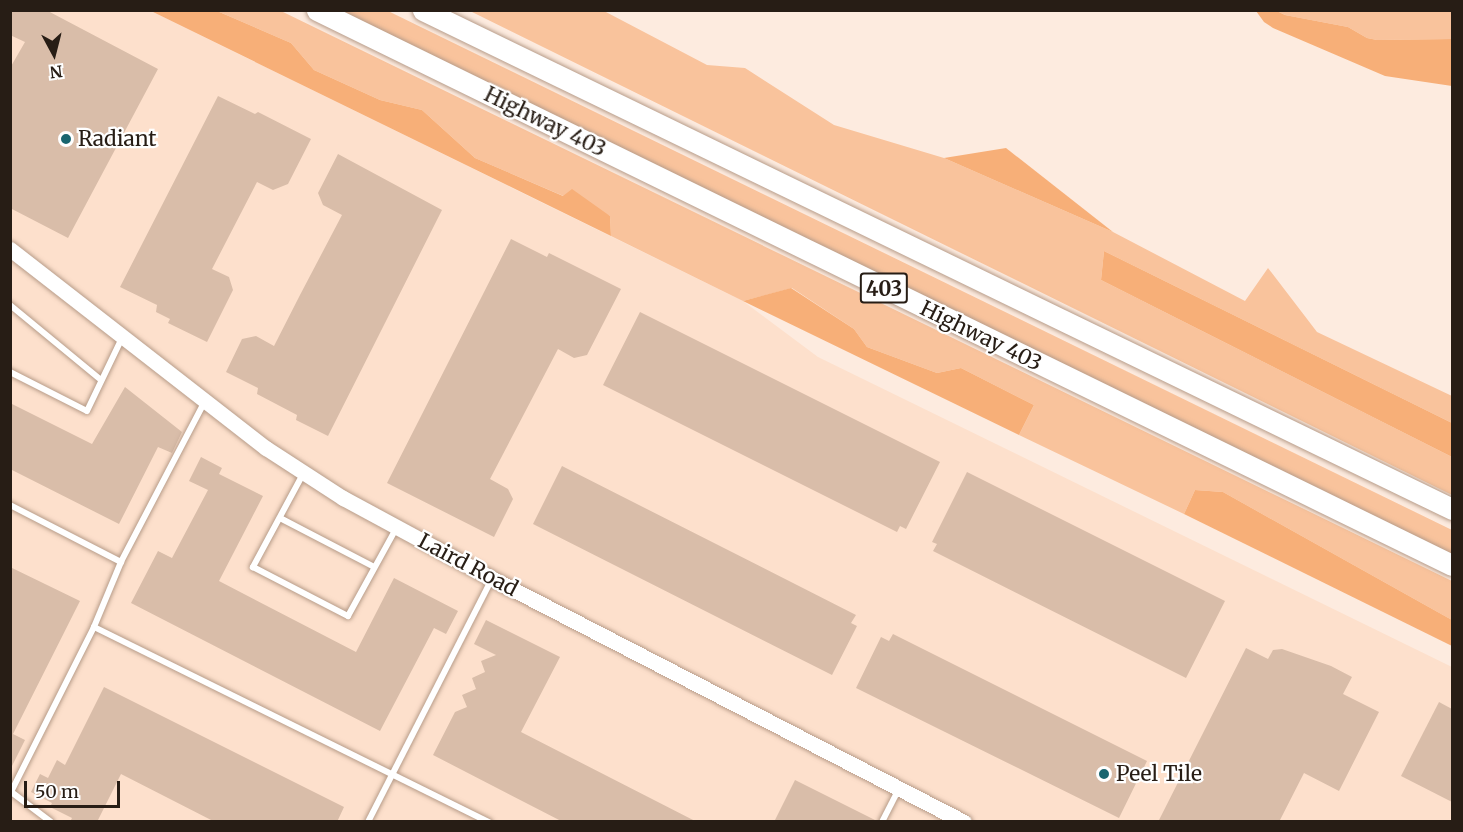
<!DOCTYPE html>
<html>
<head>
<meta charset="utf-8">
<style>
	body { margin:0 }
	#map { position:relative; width:1463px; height:832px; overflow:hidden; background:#fdebdf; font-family:Merriweather,serif }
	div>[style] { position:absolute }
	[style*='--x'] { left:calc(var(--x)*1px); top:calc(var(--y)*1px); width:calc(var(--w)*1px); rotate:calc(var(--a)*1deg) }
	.built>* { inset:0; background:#fde0cc }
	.green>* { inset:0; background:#f9c39c }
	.forest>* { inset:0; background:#f7af78 }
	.building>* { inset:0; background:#d9bda9 }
	.roads { filter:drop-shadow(0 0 2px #b79c89) drop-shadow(0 0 2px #b79c89) }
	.service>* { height:6px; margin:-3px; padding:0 3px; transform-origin:3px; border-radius:3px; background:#fff }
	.tertiary>* { height:15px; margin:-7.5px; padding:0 7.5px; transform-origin:7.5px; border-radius:7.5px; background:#fff }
	.motorway>* { height:21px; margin:-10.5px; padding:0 10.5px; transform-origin:10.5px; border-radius:10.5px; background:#fff }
	.dots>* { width:16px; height:16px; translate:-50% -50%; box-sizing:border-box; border:3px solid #fff; border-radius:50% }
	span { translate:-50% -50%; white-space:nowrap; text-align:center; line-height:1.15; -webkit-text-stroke:4.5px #fff; paint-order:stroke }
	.shield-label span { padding:2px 4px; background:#fff; border:2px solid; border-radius:4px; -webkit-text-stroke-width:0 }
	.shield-label { font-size:20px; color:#271d15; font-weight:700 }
	.street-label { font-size:21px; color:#271d15 }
	.poi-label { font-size:21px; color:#271d15 }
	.left { translate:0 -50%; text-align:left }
	.frame { position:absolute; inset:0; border:12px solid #271d15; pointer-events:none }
	.north { position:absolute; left:24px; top:24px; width:60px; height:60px; -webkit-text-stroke:4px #fff; paint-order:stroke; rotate:173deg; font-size:16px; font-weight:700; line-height:24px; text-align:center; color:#271d15 }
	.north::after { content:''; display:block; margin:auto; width:21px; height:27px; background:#271d15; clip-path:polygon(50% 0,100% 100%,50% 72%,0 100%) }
	.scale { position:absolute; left:24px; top:781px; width:96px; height:27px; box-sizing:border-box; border:3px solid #271d15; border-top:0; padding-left:8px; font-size:18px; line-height:21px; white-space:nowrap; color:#271d15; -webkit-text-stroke:4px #fff; paint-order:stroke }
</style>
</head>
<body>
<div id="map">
	<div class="built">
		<i style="clip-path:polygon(10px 11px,151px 11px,743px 301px,818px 357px,1452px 667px,1452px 821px,11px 821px)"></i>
	</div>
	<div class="green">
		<i style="clip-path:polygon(217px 11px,281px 11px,1452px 581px,1452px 620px,1223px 492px,1195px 490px,1184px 514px,1019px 435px,1034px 405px,961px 368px,937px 373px,867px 347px,854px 329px,792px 288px,743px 301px,611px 236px,610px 216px,475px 158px,422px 110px,380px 100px,314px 70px,291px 43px)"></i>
		<i style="clip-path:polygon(339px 11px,388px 11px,1452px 530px,1452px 554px)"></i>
		<i style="clip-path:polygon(470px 11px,604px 11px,707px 65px,745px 68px,834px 125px,944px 158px,1113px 232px,1245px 301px,1268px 268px,1317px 332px,1452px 396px,1452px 423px,1104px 251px,1101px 280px,1452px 457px,1452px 495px)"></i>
		<i style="clip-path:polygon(1277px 11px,1452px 11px,1452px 39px,1377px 40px,1367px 38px,1348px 27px,1285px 15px)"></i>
	</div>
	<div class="forest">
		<i style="clip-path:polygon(151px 11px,217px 11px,291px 43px,314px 70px,380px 100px,422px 110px,475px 158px,563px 196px,572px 189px,610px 216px,611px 236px)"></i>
		<i style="clip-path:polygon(1256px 11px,1277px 11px,1285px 15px,1348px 27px,1367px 38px,1377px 40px,1452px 39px,1452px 86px,1385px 76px,1273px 28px,1264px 22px)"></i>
		<i style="clip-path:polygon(1006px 148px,1113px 232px,944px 158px)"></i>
		<i style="clip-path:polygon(1104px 251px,1452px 423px,1452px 457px,1101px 280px)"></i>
		<i style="clip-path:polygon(791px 288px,854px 329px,867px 347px,937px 373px,961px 368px,1034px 405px,1019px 435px,743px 301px)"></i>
		<i style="clip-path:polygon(1195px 490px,1223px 492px,1452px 620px,1452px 646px,1184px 514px)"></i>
	</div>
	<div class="building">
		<i style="clip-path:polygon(10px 10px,46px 10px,158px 69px,68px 238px,10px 208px,10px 68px,25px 42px,10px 35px)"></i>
		<i style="clip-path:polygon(218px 96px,255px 114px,258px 112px,311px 139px,288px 184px,273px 190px,257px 182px,212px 269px,229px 277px,233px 290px,207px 342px,168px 323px,170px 319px,156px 312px,157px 305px,120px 287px)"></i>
		<i style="clip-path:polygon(338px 154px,442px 210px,328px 436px,296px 420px,297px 415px,257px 394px,258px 388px,226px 372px,242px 339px,256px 336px,274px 346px,300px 295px,342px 215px,323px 205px,318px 193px)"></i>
		<i style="clip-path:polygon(511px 239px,547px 257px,549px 253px,621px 289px,587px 355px,574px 358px,558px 349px,490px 479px,508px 489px,513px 499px,494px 537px,387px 483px)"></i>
		<i style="clip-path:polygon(640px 312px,940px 462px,906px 529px,900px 526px,897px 532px,603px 385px)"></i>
		<i style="clip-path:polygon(125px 387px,182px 432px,172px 453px,158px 447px,119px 524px,10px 469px,10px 403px,92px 444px)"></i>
		<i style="clip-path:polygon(201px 457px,222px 468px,219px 474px,263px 496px,219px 581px,356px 652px,394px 578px,458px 611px,446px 634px,434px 628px,380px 731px,131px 603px,158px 551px,172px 558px,208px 490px,189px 481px)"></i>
		<i style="clip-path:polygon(562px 466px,856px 615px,851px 623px,857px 626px,832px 675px,533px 524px)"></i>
		<i style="clip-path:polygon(967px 472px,1225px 601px,1186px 678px,933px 551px,937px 544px,932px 542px)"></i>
		<i style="clip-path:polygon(10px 567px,80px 601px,13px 734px,25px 740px,10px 770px)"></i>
		<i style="clip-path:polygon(486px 620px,560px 657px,521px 732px,697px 822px,563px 822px,433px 755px,455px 712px,467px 707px,462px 695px,476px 689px,472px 678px,485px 672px,481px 661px,496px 655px,474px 644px)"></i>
		<i style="clip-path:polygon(893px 634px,1147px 761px,1119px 818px,856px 688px,881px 637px,889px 641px)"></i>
		<i style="clip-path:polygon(1246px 648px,1268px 659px,1273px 650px,1282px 649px,1331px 666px,1352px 677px,1343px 694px,1379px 712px,1339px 791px,1304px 773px,1279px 822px,1158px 822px)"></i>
		<i style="clip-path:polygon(104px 687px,344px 807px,337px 822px,215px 822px,121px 774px,97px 822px,70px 822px,72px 818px,50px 807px,52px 803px,31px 792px,40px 774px,48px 778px,57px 760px,65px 765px)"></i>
		<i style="clip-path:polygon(1439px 702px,1452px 709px,1452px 802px,1401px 776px)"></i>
		<i style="clip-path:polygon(795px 780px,877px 821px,877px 822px,774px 822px)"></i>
	</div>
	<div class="roads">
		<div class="service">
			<i style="--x:10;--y:305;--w:118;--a:39.5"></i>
			<i style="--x:10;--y:372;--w:86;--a:26.9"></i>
			<i style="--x:87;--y:411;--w:83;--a:-64.4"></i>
			<i style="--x:205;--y:401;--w:182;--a:117.6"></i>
			<i style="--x:121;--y:562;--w:70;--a:112.6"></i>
			<i style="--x:94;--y:627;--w:441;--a:26.3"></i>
			<i style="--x:303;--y:474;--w:106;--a:118.3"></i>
			<i style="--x:253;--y:567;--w:107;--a:27.3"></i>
			<i style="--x:348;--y:616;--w:102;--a:-61.2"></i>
			<i style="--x:10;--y:505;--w:125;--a:27.2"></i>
			<i style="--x:280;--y:518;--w:106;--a:27.5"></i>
			<i style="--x:10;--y:791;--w:51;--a:37.1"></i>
			<i style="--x:11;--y:792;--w:185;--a:-63.3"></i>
			<i style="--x:368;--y:822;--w:273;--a:-63"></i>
			<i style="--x:882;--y:822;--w:36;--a:-63"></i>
		</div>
		<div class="tertiary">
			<i style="--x:10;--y:249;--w:324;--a:37.9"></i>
			<i style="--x:266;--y:448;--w:92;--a:33"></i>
			<i style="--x:343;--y:498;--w:170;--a:28.4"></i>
			<i style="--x:493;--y:579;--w:530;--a:27.29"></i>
		</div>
		<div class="motorway">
			<i style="--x:317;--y:10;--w:1263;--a:26.06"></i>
			<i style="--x:423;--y:10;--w:1144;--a:25.87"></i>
		</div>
	</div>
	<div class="dots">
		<i style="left:66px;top:139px;background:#19656f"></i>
		<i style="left:1104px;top:774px;background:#19656f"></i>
	</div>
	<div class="shield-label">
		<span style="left:884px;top:288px">403</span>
	</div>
	<div class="street-label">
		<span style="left:545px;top:122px;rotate:26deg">Highway 403</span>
		<span style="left:981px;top:336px;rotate:26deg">Highway 403</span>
		<span style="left:468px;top:565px;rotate:28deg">Laird Road</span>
	</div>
	<div class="poi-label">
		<span class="left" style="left:78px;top:139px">Radiant</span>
		<span class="left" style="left:1116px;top:774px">Peel Tile</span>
	</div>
	<div class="frame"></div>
	<div class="north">N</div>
	<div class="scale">50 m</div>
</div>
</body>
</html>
